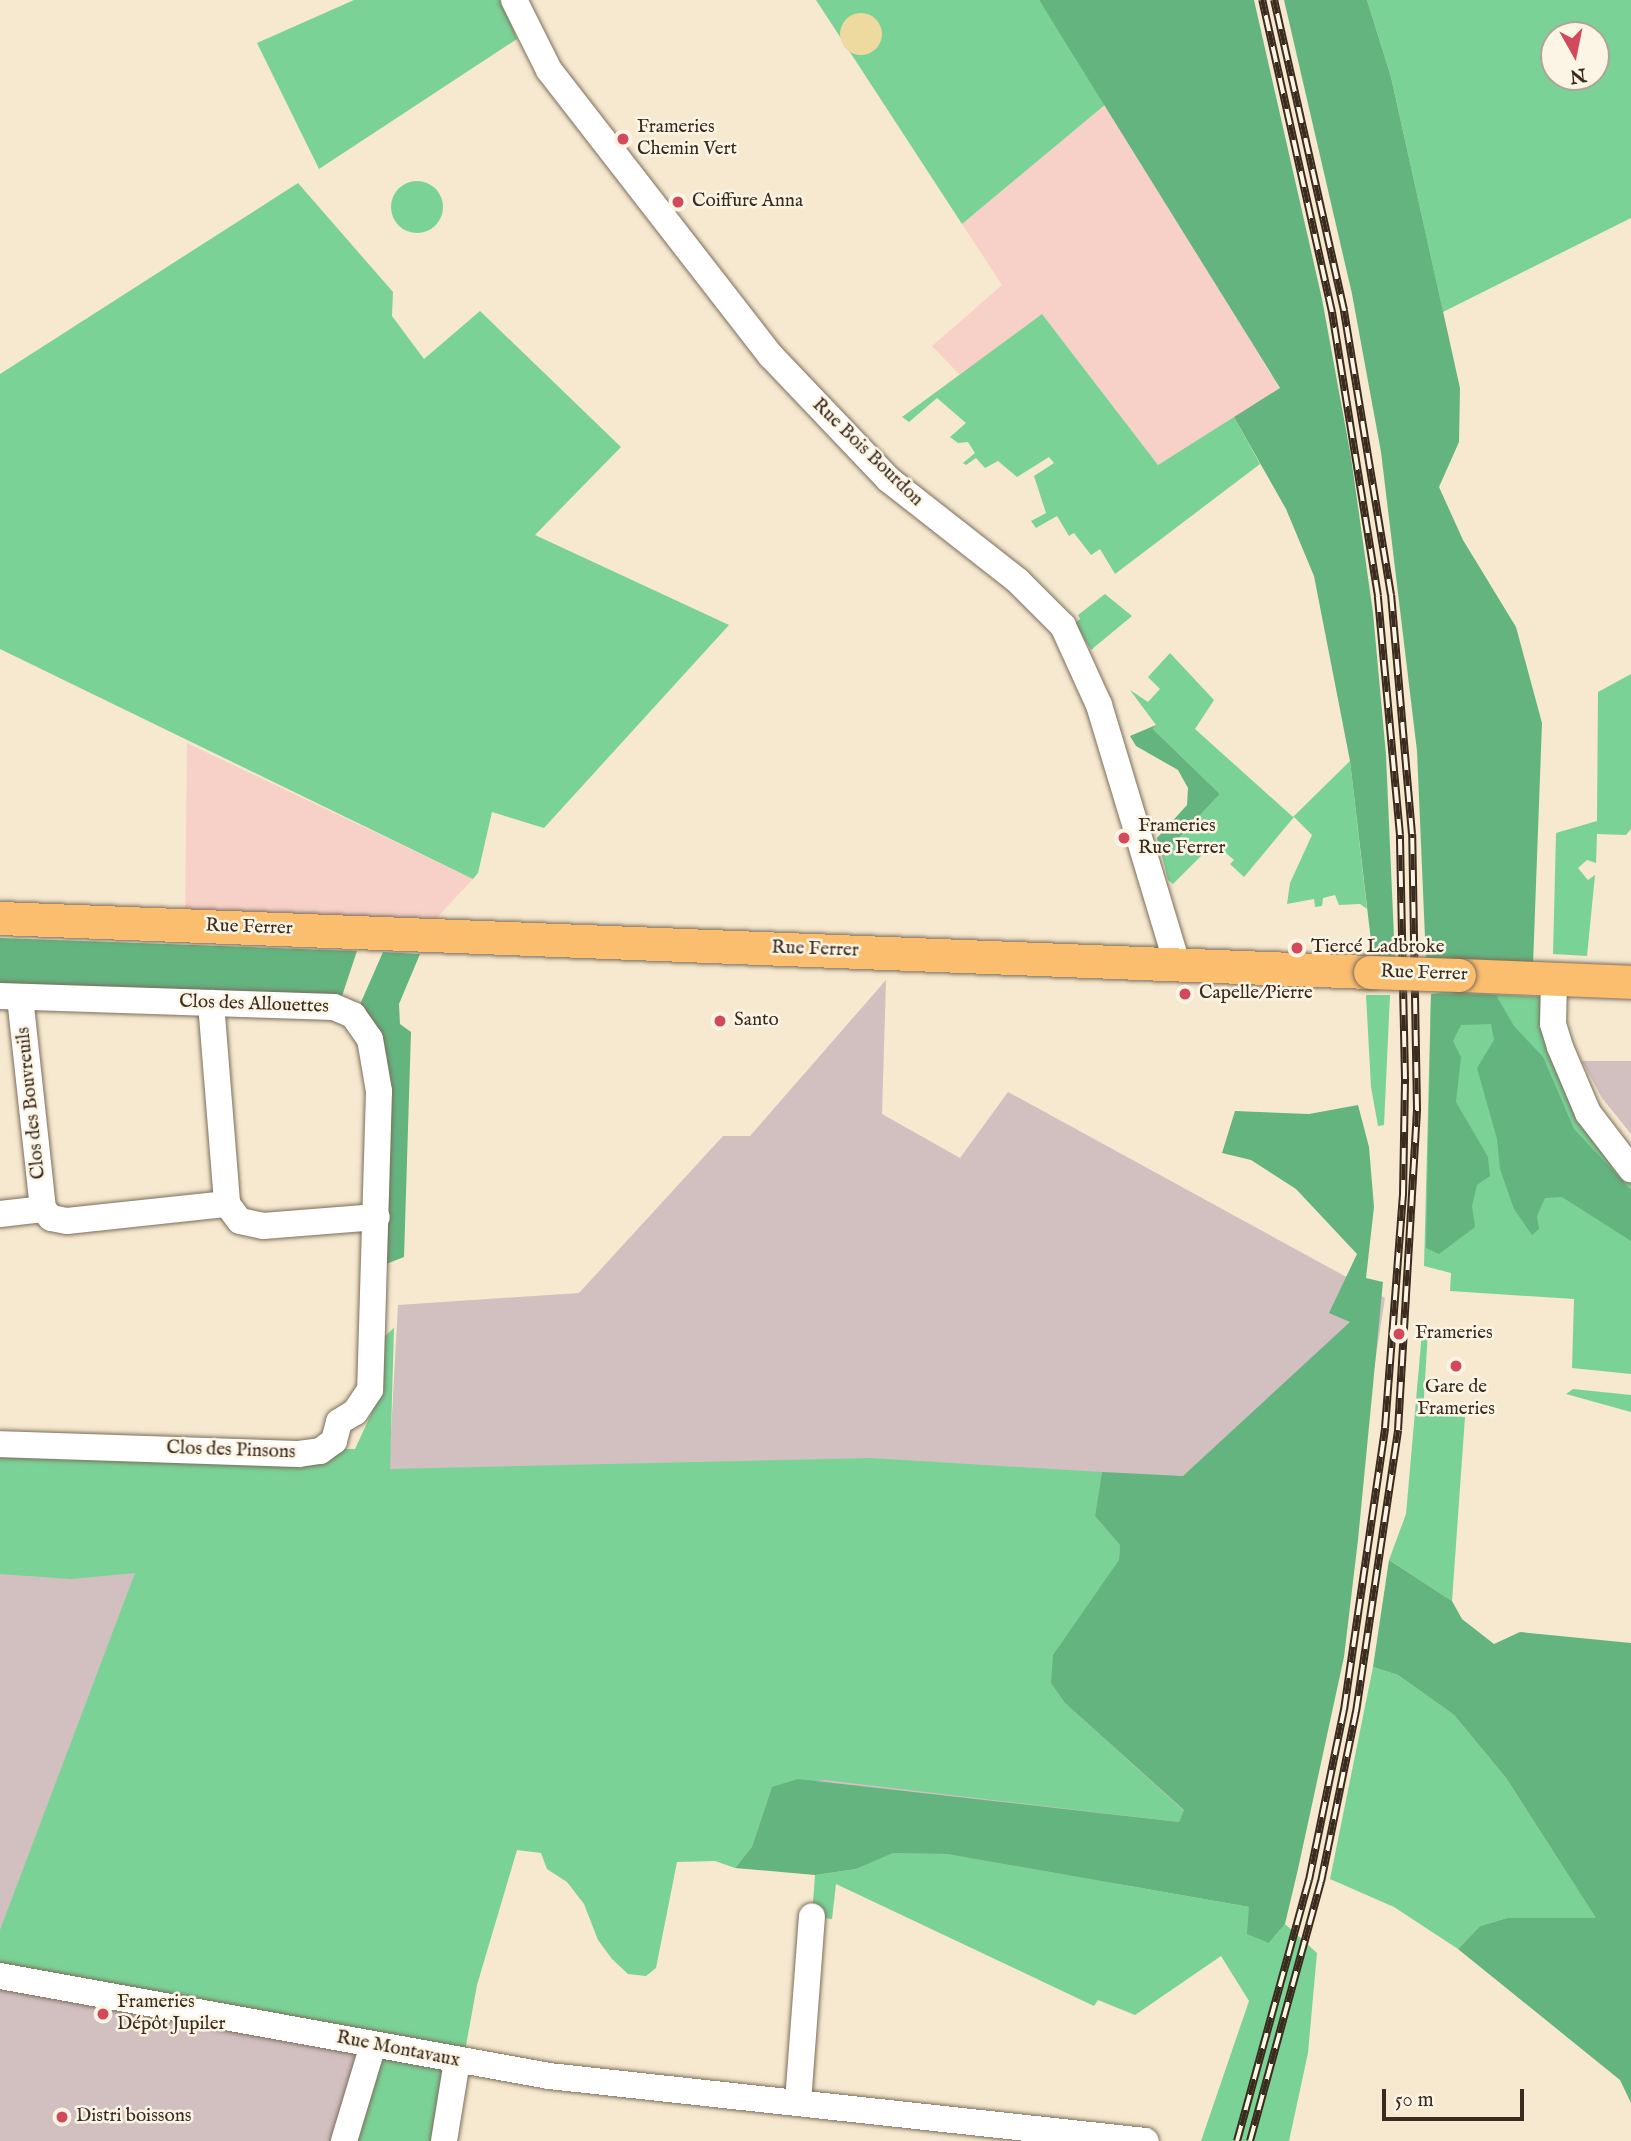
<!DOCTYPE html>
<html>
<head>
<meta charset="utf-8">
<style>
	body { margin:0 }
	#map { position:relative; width:1631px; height:2141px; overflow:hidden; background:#f6e9cf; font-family:"IM FELL English",serif }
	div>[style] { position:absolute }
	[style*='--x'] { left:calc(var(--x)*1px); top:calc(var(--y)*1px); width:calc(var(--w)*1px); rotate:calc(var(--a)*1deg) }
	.built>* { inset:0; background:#f7d1c8 }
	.industrial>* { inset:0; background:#d2bfc0 }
	.green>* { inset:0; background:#7bd297 }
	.round { border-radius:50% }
	.forest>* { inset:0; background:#64b480 }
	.sand>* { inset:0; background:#eeda9e }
	.roads { filter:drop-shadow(0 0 2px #7c6d5c) drop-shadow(0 0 2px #7c6d5c) }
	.minor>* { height:26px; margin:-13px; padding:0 13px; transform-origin:13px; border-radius:13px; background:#fff }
	.major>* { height:33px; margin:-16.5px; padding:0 16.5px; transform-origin:16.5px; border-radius:16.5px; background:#fbbd6e }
	.rail>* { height:8px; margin-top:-4px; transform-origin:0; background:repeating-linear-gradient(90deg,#fcf5e5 0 16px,#3b2a1e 0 32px); box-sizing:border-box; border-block:2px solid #3b2a1e }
	.bridges { filter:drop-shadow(0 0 2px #7c6d5c) drop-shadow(0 0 2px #7c6d5c) }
	.major-bridge>* { height:33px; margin:-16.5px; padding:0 16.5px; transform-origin:16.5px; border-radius:16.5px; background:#fbbd6e }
	.dots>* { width:19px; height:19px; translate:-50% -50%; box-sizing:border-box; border:4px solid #fcf5e5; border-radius:50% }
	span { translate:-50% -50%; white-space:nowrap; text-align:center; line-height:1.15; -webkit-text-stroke:5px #fcf5e5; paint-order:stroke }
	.poi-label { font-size:19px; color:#3b2a1e }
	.left { translate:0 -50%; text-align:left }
	.street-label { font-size:19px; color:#3b2a1e }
	.north { position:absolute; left:1540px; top:21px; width:70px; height:70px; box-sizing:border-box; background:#fcf5e5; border:2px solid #afa495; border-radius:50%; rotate:171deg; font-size:19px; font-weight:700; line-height:28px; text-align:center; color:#3b2a1e }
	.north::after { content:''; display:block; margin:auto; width:24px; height:32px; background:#d1495b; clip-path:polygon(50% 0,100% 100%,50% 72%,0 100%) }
	.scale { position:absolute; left:1382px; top:2089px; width:142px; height:32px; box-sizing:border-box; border:4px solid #3b2a1e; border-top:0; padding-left:9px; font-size:21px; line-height:24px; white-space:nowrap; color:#3b2a1e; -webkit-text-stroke:5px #fcf5e5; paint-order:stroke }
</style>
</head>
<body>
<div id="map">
	<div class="built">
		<i style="clip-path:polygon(1106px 104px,1280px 389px,1158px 465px,1042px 314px,961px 376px,932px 346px,1002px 285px,962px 224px)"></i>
		<i style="clip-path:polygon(187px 743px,473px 879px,431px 924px,185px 926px)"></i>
	</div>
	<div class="industrial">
		<i style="clip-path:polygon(886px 980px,882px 1114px,960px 1158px,1008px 1092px,1385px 1298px,1292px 1895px,856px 1869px,815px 1875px,555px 1829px,517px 1850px,347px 2141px,0 2141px,0 1474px,389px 1469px,398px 1305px,579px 1293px,723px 1136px,750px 1136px)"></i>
		<i style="clip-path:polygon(1582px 1061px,1631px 1061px,1631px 1134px,1602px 1098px)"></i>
	</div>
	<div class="green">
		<i style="clip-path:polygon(354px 0,502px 0,517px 39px,319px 169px,257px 43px)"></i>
		<i style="clip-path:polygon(816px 0,1039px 0,1106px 104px,962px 224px)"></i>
		<i style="clip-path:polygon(evenodd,1367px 0,1631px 0,1631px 218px,1443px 312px,1391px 77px,1367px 0,1554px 35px,1596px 35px,1596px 77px,1554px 77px,1554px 35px)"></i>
		<i class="round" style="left:391px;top:181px;width:52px;height:52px"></i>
		<i style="clip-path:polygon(298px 183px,393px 292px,392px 316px,424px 359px,480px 311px,621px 447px,535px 535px,729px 625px,544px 828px,492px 812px,478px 873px,473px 879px,0 649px,0 374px)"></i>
		<i style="clip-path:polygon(1042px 314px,1158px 465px,1234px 417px,1260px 464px,1115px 574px,1100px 549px,1091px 555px,1074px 533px,1069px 536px,1057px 516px,1036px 528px,1031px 521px,1046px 513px,1034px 476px,1054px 463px,1049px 457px,1017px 477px,998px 461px,985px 468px,976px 458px,966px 465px,963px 463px,975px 453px,968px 442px,958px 443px,950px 437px,966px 423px,937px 398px,909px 422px,902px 417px)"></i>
		<i style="clip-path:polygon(1105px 594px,1132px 616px,1091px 650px,1075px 623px,1080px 619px,1078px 615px)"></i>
		<i style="clip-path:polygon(1170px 653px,1214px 700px,1195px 729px,1293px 817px,1350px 761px,1367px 909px,1360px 904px,1339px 905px,1335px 895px,1323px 898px,1322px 906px,1315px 907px,1314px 899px,1287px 904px,1290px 883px,1312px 835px,1294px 817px,1244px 877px,1230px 864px,1234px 860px,1214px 843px,1173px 884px,1168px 880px,1162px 856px,1220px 794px,1153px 729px,1156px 725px,1130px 690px,1148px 702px,1160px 689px,1148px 677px)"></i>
		<i style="clip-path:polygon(1631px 674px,1631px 829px,1626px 835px,1597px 834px,1596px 863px,1587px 860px,1578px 868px,1588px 880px,1595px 875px,1587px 956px,1553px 954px,1556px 833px,1597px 821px,1598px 692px)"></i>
		<i style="clip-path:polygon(1443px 992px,1544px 997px,1593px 1139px,1631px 1182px,1631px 1374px,1572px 1368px,1574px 1299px,1450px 1291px,1451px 1273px,1424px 1266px,1431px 994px)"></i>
		<i style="clip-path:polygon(1366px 995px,1390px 995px,1384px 1125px,1378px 1126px,1371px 1087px)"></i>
		<i style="clip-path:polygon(394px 1328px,390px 1469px,870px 1458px,1102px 1472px,1095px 1516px,1120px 1545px,1119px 1560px,1051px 1683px,1065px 1703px,1184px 1811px,1179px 1822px,825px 1780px,772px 1787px,752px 1847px,735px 1868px,715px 1861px,677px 1862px,656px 1968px,646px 1976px,628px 1974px,612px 1959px,598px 1940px,584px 1904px,567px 1882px,547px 1869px,541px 1853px,517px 1850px,477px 1985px,463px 2062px,441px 2141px,344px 2141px,372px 2045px,0 1976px,0 1930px,135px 1573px,71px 1579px,0 1574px,0 1444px,355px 1449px,373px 1410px,378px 1342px)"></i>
		<i style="clip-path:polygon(1428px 1331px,1423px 1413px,1465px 1417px,1452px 1601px,1389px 1560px,1406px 1514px,1422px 1332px)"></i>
		<i style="clip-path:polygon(1573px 1389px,1631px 1395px,1631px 1412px,1566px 1394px)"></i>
		<i style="clip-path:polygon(1373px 1667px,1398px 1675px,1454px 1715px,1506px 1778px,1597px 1919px,1507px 1918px,1480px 1926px,1458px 1949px,1394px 1907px,1330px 1879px)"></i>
		<i style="clip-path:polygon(893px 1853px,947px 1854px,1249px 1907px,1269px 1943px,1285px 1924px,1317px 1953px,1308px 2053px,1289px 2141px,1201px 2141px,1249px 2001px,1221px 1956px,1135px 2015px,1098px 2000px,1094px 2006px,836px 1884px,832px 1919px,812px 1917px,815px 1875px,856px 1869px)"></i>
	</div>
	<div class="forest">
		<i style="clip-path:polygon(1039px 0,1254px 0,1322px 299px,1351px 457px,1373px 613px,1386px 755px,1395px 960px,1373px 958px,1350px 761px,1314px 576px,1286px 509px,1234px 417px,1280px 388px)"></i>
		<i style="clip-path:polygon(1284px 0,1367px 0,1391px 77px,1460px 388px,1459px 442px,1439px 487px,1463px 540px,1516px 627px,1542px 723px,1533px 965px,1426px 961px,1417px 751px,1381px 452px,1352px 294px)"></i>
		<i style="clip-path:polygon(1156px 725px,1153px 729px,1220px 794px,1162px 856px,1157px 838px,1187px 805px,1188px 788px,1178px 770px,1136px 746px,1130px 736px)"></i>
		<i style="clip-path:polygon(0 938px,357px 951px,340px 1002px,0 990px)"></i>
		<i style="clip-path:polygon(383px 952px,420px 954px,399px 1004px,400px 1024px,411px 1032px,404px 1257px,381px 1266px,387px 1058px,373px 1020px,358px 1009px)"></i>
		<i style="clip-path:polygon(1431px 994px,1496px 995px,1514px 1026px,1543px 1057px,1574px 1129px,1631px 1190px,1631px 1241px,1562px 1197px,1545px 1198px,1537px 1216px,1539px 1229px,1532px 1235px,1514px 1209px,1500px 1169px,1497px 1139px,1477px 1068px,1494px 1040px,1491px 1024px,1461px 1025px,1453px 1041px,1461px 1057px,1456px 1102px,1488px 1157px,1490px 1176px,1477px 1185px,1472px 1206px,1475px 1227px,1439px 1254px,1426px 1248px)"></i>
		<i style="clip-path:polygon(1358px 1105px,1369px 1147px,1374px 1207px,1366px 1278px,1383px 1282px,1358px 1540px,1344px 1657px,1298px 1869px,1285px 1924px,1269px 1943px,1247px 1934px,1249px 1907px,947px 1854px,893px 1853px,856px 1869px,815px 1875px,735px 1868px,752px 1847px,772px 1787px,798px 1779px,1179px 1822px,1184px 1810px,1065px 1703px,1051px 1683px,1053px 1655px,1119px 1560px,1120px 1545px,1095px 1516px,1102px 1472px,1183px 1476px,1350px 1322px,1329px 1313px,1357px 1254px,1296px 1189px,1251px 1160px,1222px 1153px,1235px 1111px,1309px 1114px)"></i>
		<i style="clip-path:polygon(1389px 1560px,1452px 1601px,1462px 1619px,1494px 1644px,1520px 1632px,1631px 1643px,1631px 2103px,1620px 2080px,1458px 1949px,1480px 1926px,1507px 1918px,1596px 1918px,1506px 1778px,1454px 1715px,1398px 1675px,1373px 1667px)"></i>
	</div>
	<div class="sand">
		<i class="round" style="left:840px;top:13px;width:42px;height:42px"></i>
	</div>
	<div class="roads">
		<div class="minor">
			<i style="--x:514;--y:0;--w:78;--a:63.4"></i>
			<i style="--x:549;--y:70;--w:362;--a:52.2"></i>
			<i style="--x:771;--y:356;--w:170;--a:46.4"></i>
			<i style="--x:888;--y:479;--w:165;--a:38.1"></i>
			<i style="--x:1018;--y:581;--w:64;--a:45"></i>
			<i style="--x:1063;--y:626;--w:87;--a:65.5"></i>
			<i style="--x:1099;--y:705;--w:270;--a:73.2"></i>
			<i style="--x:1554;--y:980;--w:44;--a:91.3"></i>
			<i style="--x:1553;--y:1024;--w:24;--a:73"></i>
			<i style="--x:1560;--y:1047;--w:72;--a:67"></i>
			<i style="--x:1588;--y:1113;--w:71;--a:52.5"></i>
			<i style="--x:0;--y:996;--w:334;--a:1.9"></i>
			<i style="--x:334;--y:1007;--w:21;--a:23"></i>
			<i style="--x:353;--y:1015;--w:29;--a:55"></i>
			<i style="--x:370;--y:1039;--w:53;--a:80.2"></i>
			<i style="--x:379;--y:1091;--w:299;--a:91.7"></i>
			<i style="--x:370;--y:1390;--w:27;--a:124"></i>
			<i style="--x:355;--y:1412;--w:19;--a:148"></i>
			<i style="--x:339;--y:1422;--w:20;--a:105"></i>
			<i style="--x:334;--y:1441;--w:17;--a:144"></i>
			<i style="--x:320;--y:1451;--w:21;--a:172"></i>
			<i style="--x:299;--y:1454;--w:299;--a:-178.1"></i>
			<i style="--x:20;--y:997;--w:213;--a:83.8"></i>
			<i style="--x:211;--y:1003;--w:202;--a:85.4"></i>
			<i style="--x:0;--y:1214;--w:43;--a:-6.6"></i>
			<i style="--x:43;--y:1209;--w:12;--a:48"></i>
			<i style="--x:51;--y:1218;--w:16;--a:11"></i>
			<i style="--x:67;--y:1221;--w:161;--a:-6.1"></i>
			<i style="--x:227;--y:1204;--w:21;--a:53"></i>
			<i style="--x:240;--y:1221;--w:24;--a:12"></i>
			<i style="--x:263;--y:1226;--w:114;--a:-4.5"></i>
			<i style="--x:0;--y:1976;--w:558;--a:10.32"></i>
			<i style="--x:549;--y:2076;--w:600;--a:6.22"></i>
			<i style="--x:798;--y:2102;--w:186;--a:-85.7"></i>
			<i style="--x:344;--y:2141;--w:100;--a:-73.2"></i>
			<i style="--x:444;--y:2141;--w:81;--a:-80.8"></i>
		</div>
		<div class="major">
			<i style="--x:0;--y:918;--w:1371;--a:2.26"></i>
			<i style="--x:1459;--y:975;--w:172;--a:2.3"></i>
		</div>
	</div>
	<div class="rail">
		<i style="--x:1237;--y:2141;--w:271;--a:-74.6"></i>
		<i style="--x:1309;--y:1880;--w:174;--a:-78.4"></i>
		<i style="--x:1344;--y:1710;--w:285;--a:-81.7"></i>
		<i style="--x:1385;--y:1428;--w:233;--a:-85.6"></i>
		<i style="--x:1403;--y:1196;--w:117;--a:-89"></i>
		<i style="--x:1405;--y:1079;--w:244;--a:-91.2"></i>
		<i style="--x:1400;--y:835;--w:240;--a:-95.3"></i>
		<i style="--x:1378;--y:596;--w:288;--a:-99.2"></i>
		<i style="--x:1332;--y:312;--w:320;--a:-102.6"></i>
		<i style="--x:1250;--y:2141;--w:269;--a:-74.7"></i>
		<i style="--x:1321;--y:1882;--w:174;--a:-78.4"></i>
		<i style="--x:1356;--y:1712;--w:285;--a:-81.5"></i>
		<i style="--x:1398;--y:1430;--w:321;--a:-86.6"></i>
		<i style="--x:1417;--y:1110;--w:276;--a:-91"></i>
		<i style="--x:1412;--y:834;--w:240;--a:-95"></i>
		<i style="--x:1391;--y:595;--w:289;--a:-99.4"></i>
		<i style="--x:1344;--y:310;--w:318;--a:-102.7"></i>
	</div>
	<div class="bridges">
		<div class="major-bridge">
			<i style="--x:1370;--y:972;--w:89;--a:1.9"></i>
		</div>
	</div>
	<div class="dots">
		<i style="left:623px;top:139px;background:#d1495b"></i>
		<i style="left:678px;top:202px;background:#d1495b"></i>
		<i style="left:1124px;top:838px;background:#d1495b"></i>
		<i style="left:1297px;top:948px;background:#d1495b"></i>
		<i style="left:1185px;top:994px;background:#d1495b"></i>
		<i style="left:720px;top:1021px;background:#d1495b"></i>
		<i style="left:1399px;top:1334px;background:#d1495b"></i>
		<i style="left:1456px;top:1366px;background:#d1495b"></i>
		<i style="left:103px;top:2014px;background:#d1495b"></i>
		<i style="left:62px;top:2117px;background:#d1495b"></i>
	</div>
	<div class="poi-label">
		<span class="left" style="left:637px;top:139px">Frameries<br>Chemin Vert</span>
		<span class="left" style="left:692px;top:202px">Coiffure Anna</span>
		<span class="left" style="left:1138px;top:838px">Frameries<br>Rue Ferrer</span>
		<span class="left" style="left:1311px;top:948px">Tiercé Ladbroke</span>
		<span class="left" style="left:1199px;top:994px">Capelle/Pierre</span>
		<span class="left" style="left:734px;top:1021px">Santo</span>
		<span class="left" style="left:1415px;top:1334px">Frameries</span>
		<span style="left:1456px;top:1399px">Gare de<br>Frameries</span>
		<span class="left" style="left:117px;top:2014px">Frameries<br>Dépôt Jupiler</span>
		<span class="left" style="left:76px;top:2117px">Distri boissons</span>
	</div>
	<div class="street-label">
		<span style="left:867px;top:453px;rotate:44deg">Rue Bois Bourdon</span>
		<span style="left:249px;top:928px;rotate:2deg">Rue Ferrer</span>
		<span style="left:815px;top:950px;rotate:2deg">Rue Ferrer</span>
		<span style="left:1424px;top:974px;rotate:2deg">Rue Ferrer</span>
		<span style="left:254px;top:1005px;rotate:2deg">Clos des Allouettes</span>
		<span style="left:32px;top:1103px;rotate:-96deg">Clos des Bouvreuils</span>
		<span style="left:231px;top:1451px;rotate:2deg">Clos des Pinsons</span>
		<span style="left:398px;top:2050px;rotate:11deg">Rue Montavaux</span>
	</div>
	<div class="north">N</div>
	<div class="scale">50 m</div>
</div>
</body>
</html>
